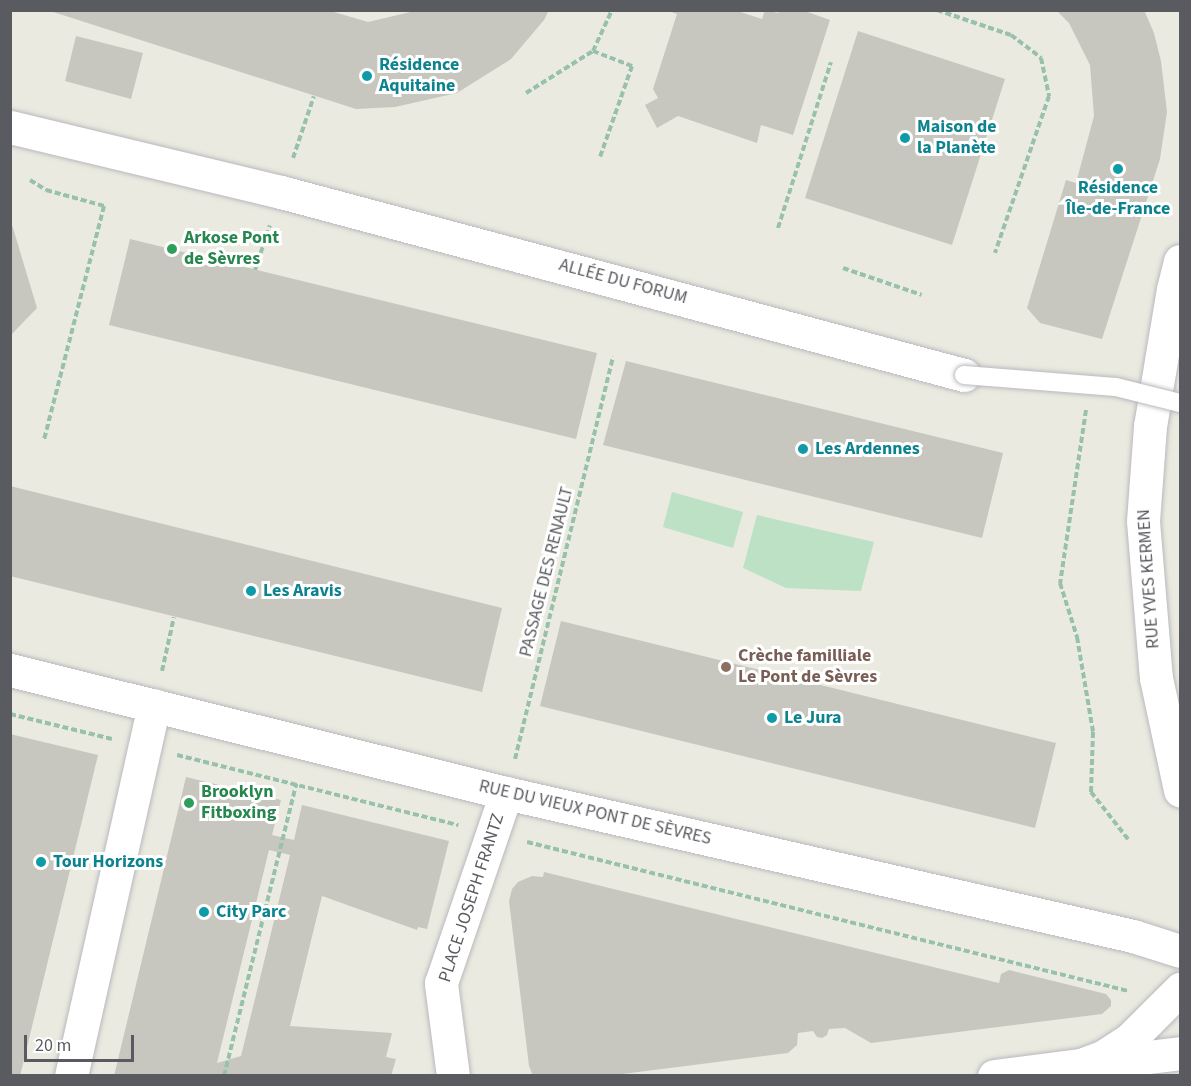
<!DOCTYPE html>
<html>
<head>
<meta charset="utf-8">
<style>
	body { margin:0 }
	#map { position:relative; width:1191px; height:1086px; overflow:hidden; background:#ebeae0; font-family:"Source Sans 3",sans-serif }
	div>[style] { position:absolute }
	[style*='--x'] { left:calc(var(--x)*1px); top:calc(var(--y)*1px); width:calc(var(--w)*1px); rotate:calc(var(--a)*1deg) }
	.green>* { inset:0; background:#bde1c4 }
	.building>* { inset:0; background:#c8c7bf }
	.path>* { height:4px; margin-top:-2px; transform-origin:0; background:repeating-linear-gradient(90deg,#98c1ac 0 6px,transparent 0 9px) }
	.roads { filter:drop-shadow(0 0 2px #b8b9be) drop-shadow(0 0 2px #b8b9be) }
	.street>* { height:33px; margin:-16.5px; padding:0 16.5px; transform-origin:16.5px; border-radius:16.5px; background:#fff }
	.secondary>* { height:33px; margin:-16.5px; padding:0 16.5px; transform-origin:16.5px; border-radius:16.5px; background:#fff }
	.bridges { filter:drop-shadow(0 0 2px #b8b9be) drop-shadow(0 0 2px #b8b9be) }
	.lane-bridge>* { height:18px; margin:-9px; padding:0 9px; transform-origin:9px; border-radius:9px; background:#fff }
	.dots>* { width:16px; height:16px; translate:-50% -50%; box-sizing:border-box; border:3px solid #fff; border-radius:50% }
	span { translate:-50% -50%; white-space:nowrap; text-align:center; line-height:1.15; -webkit-text-stroke:6px #fff; paint-order:stroke }
	.culture-label { font-size:18px; color:#0d838f; font-weight:700 }
	.left { translate:0 -50%; text-align:left }
	.leisure-label { font-size:18px; color:#27864d; font-weight:700 }
	.street-label { font-size:18px; color:#595b60 }
	.education-label { font-size:18px; color:#785e54; font-weight:700 }
	.frame { position:absolute; inset:0; border:12px solid #595b60; pointer-events:none }
	.scale { position:absolute; left:24px; top:1035px; width:110px; height:27px; box-sizing:border-box; border:3px solid #595b60; border-top:0; padding-left:8px; font-size:18px; line-height:21px; white-space:nowrap; color:#595b60; -webkit-text-stroke:4px #fff; paint-order:stroke }
</style>
</head>
<body>
<div id="map">
	<div class="green">
		<i style="clip-path:polygon(672px 492px,743px 512px,733px 548px,663px 527px)"></i>
		<i style="clip-path:polygon(757px 515px,874px 542px,861px 591px,786px 588px,743px 568px)"></i>
	</div>
	<div class="building">
		<i style="clip-path:polygon(47px 10px,327px 10px,368px 22px,419px 10px,549px 10px,544px 20px,511px 59px,457px 93px,395px 107px,356px 109px)"></i>
		<i style="clip-path:polygon(666px 10px,734px 10px,762px 19px,765px 10px,778px 13px,779px 10px,802px 10px,830px 20px,793px 135px,761px 125px,757px 143px,678px 116px,657px 128px,645px 105px,658px 98px,653px 89px,677px 14px)"></i>
		<i style="clip-path:polygon(1056px 10px,1144px 10px,1154px 33px,1161px 61px,1167px 112px,1160px 159px,1102px 339px,1040px 323px,1027px 308px,1066px 180px,1076px 183px,1094px 116px,1090px 65px,1069px 23px)"></i>
		<i style="clip-path:polygon(858px 31px,1005px 79px,952px 245px,805px 198px)"></i>
		<i style="clip-path:polygon(76px 36px,143px 53px,131px 99px,65px 81px)"></i>
		<i style="clip-path:polygon(10px 218px,37px 308px,10px 336px)"></i>
		<i style="clip-path:polygon(130px 239px,597px 353px,576px 439px,109px 325px)"></i>
		<i style="clip-path:polygon(626px 361px,1003px 453px,982px 538px,603px 445px)"></i>
		<i style="clip-path:polygon(10px 486px,502px 608px,482px 692px,10px 576px)"></i>
		<i style="clip-path:polygon(561px 621px,1056px 743px,1035px 828px,540px 706px)"></i>
		<i style="clip-path:polygon(10px 734px,98px 755px,20px 1076px,10px 1076px)"></i>
		<i style="clip-path:polygon(evenodd,186px 777px,281px 800px,272px 835px,294px 840px,302px 805px,449px 841px,427px 929px,418px 927px,417px 930px,322px 896px,290px 1026px,392px 1033px,386px 1057px,396px 1059px,391px 1076px,114px 1076px,186px 777px,269px 850px,290px 855px,241px 1056px,217px 1063px,269px 850px)"></i>
		<i style="clip-path:polygon(544px 872px,999px 983px,1001px 974px,1009px 970px,1106px 994px,1111px 1000px,1111px 1006px,1102px 1014px,871px 1043px,845px 1028px,829px 1029px,827px 1035px,822px 1038px,817px 1037px,813px 1031px,798px 1033px,797px 1045px,788px 1053px,607px 1076px,533px 1076px,529px 1066px,509px 901px,512px 889px,518px 882px,532px 876px,543px 877px)"></i>
	</div>
	<div class="path">
		<i style="--x:937;--y:10;--w:78;--a:18.7"></i>
		<i style="--x:1011;--y:35;--w:38;--a:37"></i>
		<i style="--x:1041;--y:58;--w:39;--a:78"></i>
		<i style="--x:1049;--y:96;--w:166;--a:109"></i>
		<i style="--x:593;--y:51;--w:42;--a:21"></i>
		<i style="--x:632;--y:66;--w:96;--a:109.4"></i>
		<i style="--x:526;--y:93;--w:79;--a:-32.1"></i>
		<i style="--x:593;--y:51;--w:45;--a:-65.1"></i>
		<i style="--x:293;--y:158;--w:65;--a:-71.3"></i>
		<i style="--x:30;--y:180;--w:19;--a:32"></i>
		<i style="--x:46;--y:190;--w:60;--a:15.4"></i>
		<i style="--x:104;--y:206;--w:242;--a:104.4"></i>
		<i style="--x:778;--y:228;--w:174;--a:-72.3"></i>
		<i style="--x:843;--y:268;--w:83;--a:18.9"></i>
		<i style="--x:255;--y:270;--w:47;--a:-71.6"></i>
		<i style="--x:1086;--y:410;--w:175;--a:98.5"></i>
		<i style="--x:1060;--y:583;--w:57;--a:72.5"></i>
		<i style="--x:1077;--y:637;--w:96;--a:80.4"></i>
		<i style="--x:1093;--y:732;--w:60;--a:91.9"></i>
		<i style="--x:1091;--y:792;--w:60;--a:51.8"></i>
		<i style="--x:162;--y:671;--w:55;--a:-77.5"></i>
		<i style="--x:10;--y:714;--w:105;--a:13.8"></i>
		<i style="--x:177;--y:755;--w:290;--a:14"></i>
		<i style="--x:515;--y:759;--w:414;--a:-76.3"></i>
		<i style="--x:527;--y:842;--w:619;--a:13.92"></i>
		<i style="--x:224;--y:1076;--w:301;--a:-76.1"></i>
	</div>
	<div class="roads">
		<div class="street">
			<i style="--x:10;--y:127;--w:279;--a:13.5"></i>
			<i style="--x:281;--y:192;--w:707;--a:15"></i>
			<i style="--x:10;--y:670;--w:511;--a:13.93"></i>
			<i style="--x:506;--y:793;--w:643;--a:12.85"></i>
			<i style="--x:1133;--y:936;--w:49;--a:17.7"></i>
			<i style="--x:1099;--y:1063;--w:82;--a:-7"></i>
			<i style="--x:71;--y:1076;--w:380;--a:-77.4"></i>
			<i style="--x:453;--y:1076;--w:94;--a:-97.4"></i>
			<i style="--x:441;--y:983;--w:201;--a:-71.1"></i>
			<i style="--x:994;--y:1076;--w:88;--a:-7.2"></i>
			<i style="--x:1081;--y:1065;--w:25;--a:-21"></i>
			<i style="--x:1104;--y:1056;--w:31;--a:-33"></i>
			<i style="--x:1130;--y:1039;--w:71;--a:-45"></i>
		</div>
		<div class="secondary">
			<i style="--x:1180;--y:261;--w:29;--a:104"></i>
			<i style="--x:1173;--y:289;--w:139;--a:99.5"></i>
			<i style="--x:1150;--y:426;--w:95;--a:94.2"></i>
			<i style="--x:1143;--y:521;--w:158;--a:85.3"></i>
			<i style="--x:1156;--y:678;--w:115;--a:77.9"></i>
		</div>
	</div>
	<div class="bridges">
		<div class="lane-bridge">
			<i style="--x:964;--y:375;--w:152;--a:4.5"></i>
			<i style="--x:1116;--y:387;--w:66;--a:14"></i>
		</div>
	</div>
	<div class="dots">
		<i style="left:367px;top:76px;background:#0f9aa8"></i>
		<i style="left:905px;top:138px;background:#0f9aa8"></i>
		<i style="left:1118px;top:169px;background:#0f9aa8"></i>
		<i style="left:172px;top:249px;background:#2e9e5b"></i>
		<i style="left:803px;top:449px;background:#0f9aa8"></i>
		<i style="left:251px;top:591px;background:#0f9aa8"></i>
		<i style="left:726px;top:667px;background:#8d6e63"></i>
		<i style="left:772px;top:718px;background:#0f9aa8"></i>
		<i style="left:189px;top:803px;background:#2e9e5b"></i>
		<i style="left:41px;top:862px;background:#0f9aa8"></i>
		<i style="left:204px;top:912px;background:#0f9aa8"></i>
	</div>
	<div class="culture-label">
		<span class="left" style="left:379px;top:76px">Résidence<br>Aquitaine</span>
		<span class="left" style="left:917px;top:138px">Maison de<br>la Planète</span>
		<span style="left:1118px;top:199px">Résidence<br>Île-de-France</span>
		<span class="left" style="left:815px;top:449px">Les Ardennes</span>
		<span class="left" style="left:263px;top:591px">Les Aravis</span>
		<span class="left" style="left:784px;top:718px">Le Jura</span>
		<span class="left" style="left:53px;top:862px">Tour Horizons</span>
		<span class="left" style="left:216px;top:912px">City Parc</span>
	</div>
	<div class="leisure-label">
		<span class="left" style="left:184px;top:249px">Arkose Pont<br>de Sèvres</span>
		<span class="left" style="left:201px;top:803px">Brooklyn<br>Fitboxing</span>
	</div>
	<div class="street-label">
		<span style="left:623px;top:282px;rotate:15deg">ALLÉE DU FORUM</span>
		<span style="left:547px;top:572px;rotate:-76deg">PASSAGE DES RENAULT</span>
		<span style="left:1149px;top:579px;rotate:-94deg">RUE YVES KERMEN</span>
		<span style="left:595px;top:813px;rotate:13deg">RUE DU VIEUX PONT DE SÈVRES</span>
		<span style="left:472px;top:898px;rotate:-72deg">PLACE JOSEPH FRANTZ</span>
	</div>
	<div class="education-label">
		<span class="left" style="left:738px;top:667px">Crèche familliale<br>Le Pont de Sèvres</span>
	</div>
	<div class="frame"></div>
	<div class="scale">20 m</div>
</div>
</body>
</html>
